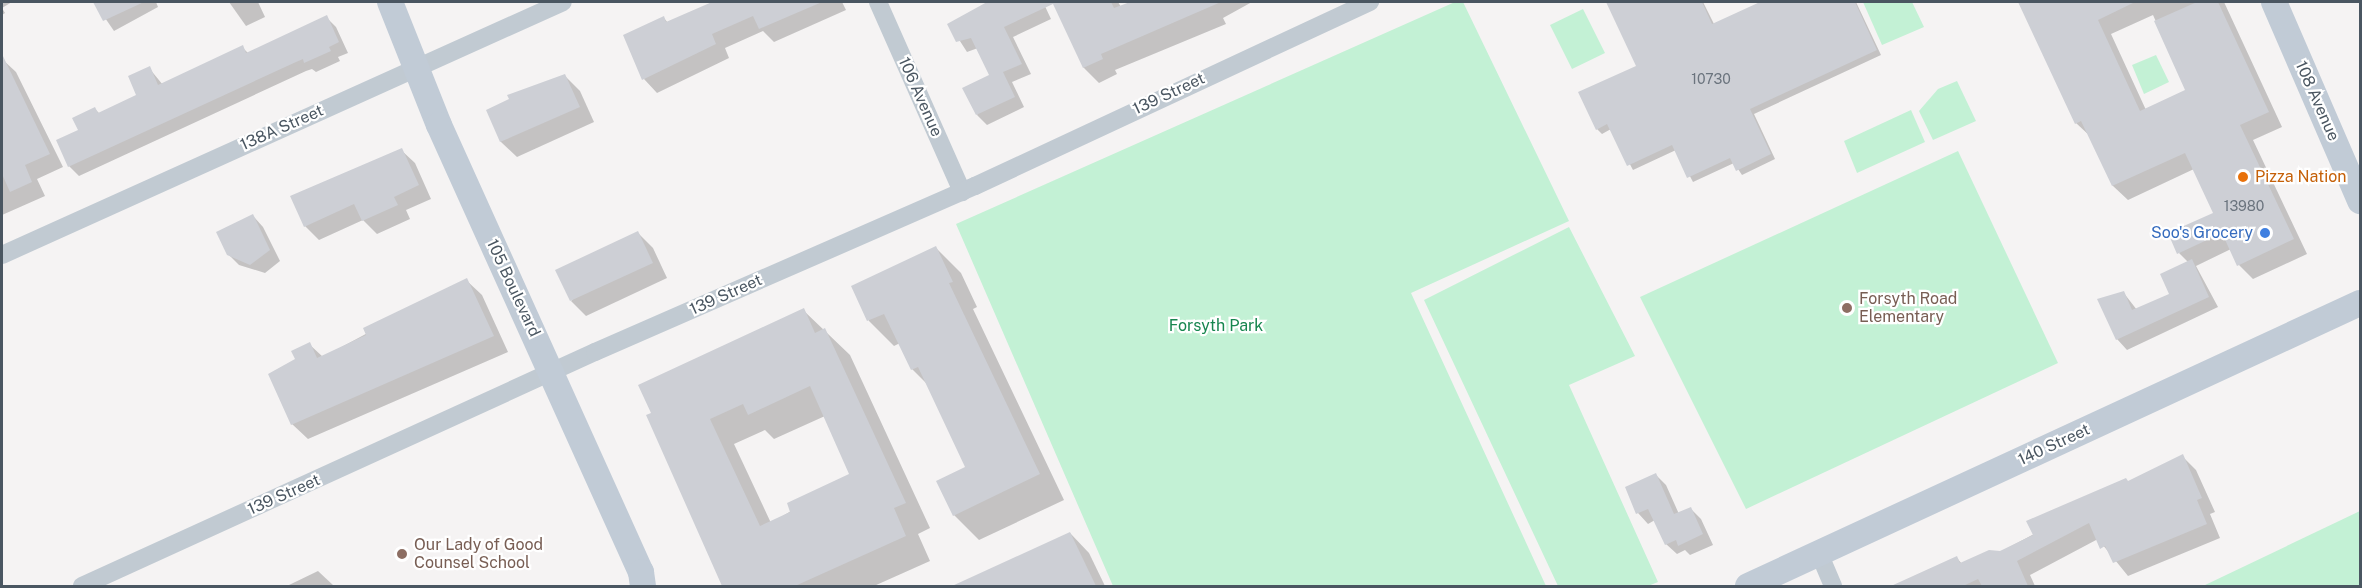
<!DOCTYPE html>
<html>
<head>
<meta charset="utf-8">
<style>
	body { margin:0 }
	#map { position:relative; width:2362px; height:588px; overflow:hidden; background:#f5f3f3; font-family:"Public Sans",sans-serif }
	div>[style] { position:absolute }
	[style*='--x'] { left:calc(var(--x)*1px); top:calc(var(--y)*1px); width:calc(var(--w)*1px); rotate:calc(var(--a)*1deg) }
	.green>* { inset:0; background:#c3f1d5 }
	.shadow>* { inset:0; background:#0003 }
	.building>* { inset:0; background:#cdcfd5 }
	.street>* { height:18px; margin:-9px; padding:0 9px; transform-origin:9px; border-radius:9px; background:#c1cad2 }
	.secondary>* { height:26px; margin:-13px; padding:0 13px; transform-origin:13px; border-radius:13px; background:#c1cbd6 }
	.dots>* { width:16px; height:16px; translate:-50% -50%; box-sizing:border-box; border:3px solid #fff; border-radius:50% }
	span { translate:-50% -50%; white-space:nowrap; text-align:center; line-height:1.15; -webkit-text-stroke:4.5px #fff; paint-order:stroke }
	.number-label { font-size:14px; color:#6b747e }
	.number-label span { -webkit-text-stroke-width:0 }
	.street-label { font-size:16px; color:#4a5661 }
	.food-label { font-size:16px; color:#c56008 }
	.left { translate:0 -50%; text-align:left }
	.shop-label { font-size:16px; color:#366cbe }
	.right { translate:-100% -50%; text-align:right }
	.education-label { font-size:16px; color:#785e54 }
	.park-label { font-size:16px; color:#17864f }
	.frame { position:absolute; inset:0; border:3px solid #4a5661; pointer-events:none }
</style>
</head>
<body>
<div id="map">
	<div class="green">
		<i style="clip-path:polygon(1455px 2px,1463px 2px,1569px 221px,1411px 293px,1546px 586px,1113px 586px,956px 224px)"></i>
		<i style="clip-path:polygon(1863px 2px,1912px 2px,1924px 27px,1882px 45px)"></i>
		<i style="clip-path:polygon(1583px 9px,1605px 53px,1572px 69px,1550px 25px)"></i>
		<i style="clip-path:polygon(2156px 55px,2169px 82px,2144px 94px,2132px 65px)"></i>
		<i style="clip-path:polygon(1957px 81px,1976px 121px,1933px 140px,1919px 111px,1938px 89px)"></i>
		<i style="clip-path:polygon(1911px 110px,1925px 142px,1857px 173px,1844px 141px)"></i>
		<i style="clip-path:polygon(1958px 151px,2058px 363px,1746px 509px,1640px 297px)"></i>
		<i style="clip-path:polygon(1569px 227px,1635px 356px,1569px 385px,1658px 582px,1648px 586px,1558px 586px,1424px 300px)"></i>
		<i style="clip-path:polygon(2360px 511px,2360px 586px,2203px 586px)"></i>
	</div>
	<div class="shadow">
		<i style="clip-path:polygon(2px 2px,12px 2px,2px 8px,5px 13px,2px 15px)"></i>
		<i style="clip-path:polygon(94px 2px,156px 2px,158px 7px,114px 31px)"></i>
		<i style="clip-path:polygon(229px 2px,258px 2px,265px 17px,246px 26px)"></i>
		<i style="clip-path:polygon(715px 2px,842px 2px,846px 10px,774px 42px,763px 31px,725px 48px,729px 58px,657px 93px,644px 79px,664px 18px,668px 23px)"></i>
		<i style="clip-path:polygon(991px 2px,1043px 2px,1051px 19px,1013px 37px,1031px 74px,1012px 82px,1024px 107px,987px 125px,977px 115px,991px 76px,978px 48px,967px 52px,949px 24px)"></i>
		<i style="clip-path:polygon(1053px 2px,1118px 2px,1121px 7px,1133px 2px,1252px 2px,1223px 18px,1226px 24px,1115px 70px,1117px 74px,1099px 83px,1084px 68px)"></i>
		<i style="clip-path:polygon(1607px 2px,1703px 2px,1714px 24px,1765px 2px,1856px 2px,1881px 55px,1754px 114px,1775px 159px,1742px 175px,1734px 163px,1693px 182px,1676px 150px,1633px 170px,1611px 129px,1602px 134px,1597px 129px,1638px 67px)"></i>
		<i style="clip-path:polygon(evenodd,2019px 2px,2224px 2px,2282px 127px,2253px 140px,2307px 254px,2253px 279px,2239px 265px,2231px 249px,2196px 266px,2218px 307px,2127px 350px,2117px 339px,2123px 292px,2137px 310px,2171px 295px,2188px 262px,2179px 253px,2215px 213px,2194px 169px,2128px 200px,2113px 186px,2091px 137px,2076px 123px,2019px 2px,2153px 15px,2187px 91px,2146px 110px,2111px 34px,2153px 15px)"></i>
		<i style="clip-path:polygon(326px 17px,336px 27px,348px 53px,338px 57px,340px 61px,316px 72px,312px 69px,306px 71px,79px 176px,69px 166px,80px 131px,95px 109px,100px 114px,138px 96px,149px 68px,163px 85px,242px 47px,248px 53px)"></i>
		<i style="clip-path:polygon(2px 59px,16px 72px,63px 167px,37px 179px,45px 196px,2px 215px,2px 110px,8px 107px,2px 92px)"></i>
		<i style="clip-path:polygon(565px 76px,580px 91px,594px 122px,517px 157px,501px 142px,488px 111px)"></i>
		<i style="clip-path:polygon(401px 150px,415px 163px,431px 199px,406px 210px,410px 219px,377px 234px,363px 220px,319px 240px,305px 226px)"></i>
		<i style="clip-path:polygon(253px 216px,263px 227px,280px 261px,265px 273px,239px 265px,228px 254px)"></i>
		<i style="clip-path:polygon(638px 233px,653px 248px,667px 278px,586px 316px,571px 301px)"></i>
		<i style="clip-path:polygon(936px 248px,961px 273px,977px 307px,973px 309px,1064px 500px,979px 540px,954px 515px,967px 468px,928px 385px,912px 369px,900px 343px,894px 346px,869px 321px,853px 287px)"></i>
		<i style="clip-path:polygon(466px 280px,482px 295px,508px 352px,308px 439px,292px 424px,297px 360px,309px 344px,323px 357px)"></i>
		<i style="clip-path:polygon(evenodd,803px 310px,850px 355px,930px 528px,918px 534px,930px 561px,874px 586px,724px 586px,648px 416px,803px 310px,825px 416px,851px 475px,771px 523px,734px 444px,765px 430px,774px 439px,825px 416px)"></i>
		<i style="clip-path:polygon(2182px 456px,2196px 470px,2215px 512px,2210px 514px,2220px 538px,2128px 576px,2098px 539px,2030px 575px,2035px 586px,1894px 586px,1957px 558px,1962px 564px,2000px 552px)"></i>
		<i style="clip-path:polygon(1656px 475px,1666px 485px,1679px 514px,1691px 509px,1701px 519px,1713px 545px,1690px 555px,1685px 550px,1677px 554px,1666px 544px,1655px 520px,1648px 524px,1638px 513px,1627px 488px)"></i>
		<i style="clip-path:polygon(1070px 533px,1089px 553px,1105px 586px,956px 586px)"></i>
		<i style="clip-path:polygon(318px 571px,334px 586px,289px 586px,289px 585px)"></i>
	</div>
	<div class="building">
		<i style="clip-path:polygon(93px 2px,144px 2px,103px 21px)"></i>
		<i style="clip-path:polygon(712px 2px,822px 2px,759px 29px,753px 16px,712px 34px,716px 44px,642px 80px,623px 35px,664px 16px,666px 22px)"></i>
		<i style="clip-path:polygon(987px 2px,1111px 2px,1114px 8px,1130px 2px,1221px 2px,1101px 54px,1103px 59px,1083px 68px,1053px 4px,1004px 27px,1022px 64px,1003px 72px,1015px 97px,976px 115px,962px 88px,989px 75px,971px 38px,956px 42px,947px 24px)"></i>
		<i style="clip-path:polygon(1606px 2px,1702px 2px,1712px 24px,1760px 2px,1855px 2px,1877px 50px,1750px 109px,1771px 154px,1736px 171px,1730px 158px,1687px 178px,1672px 145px,1627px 166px,1607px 124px,1596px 130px,1578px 92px,1636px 66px)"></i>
		<i style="clip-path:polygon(2018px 2px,2135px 2px,2098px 20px,2140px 111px,2185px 90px,2154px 21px,2197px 2px,2218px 2px,2269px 112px,2240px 125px,2294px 239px,2237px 266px,2222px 233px,2177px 254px,2168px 233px,2213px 213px,2185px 153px,2112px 186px,2081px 121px,2075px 124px)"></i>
		<i style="clip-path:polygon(327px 15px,339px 42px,329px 47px,331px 51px,304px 63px,303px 59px,296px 62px,68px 167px,56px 140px,78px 130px,72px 118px,95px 107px,98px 113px,136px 95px,128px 76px,150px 66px,158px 85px,243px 45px,246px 53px)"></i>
		<i style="clip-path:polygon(2px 54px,50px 154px,25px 165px,32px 182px,10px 192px,2px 174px)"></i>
		<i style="clip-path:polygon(565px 74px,580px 107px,500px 142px,486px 110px,509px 99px,507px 95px)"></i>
		<i style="clip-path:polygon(402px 148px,419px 185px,394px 197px,398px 205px,362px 221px,354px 204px,304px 227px,290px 196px)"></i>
		<i style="clip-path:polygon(253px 214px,270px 250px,250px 265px,227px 255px,216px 232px)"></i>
		<i style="clip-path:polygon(638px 231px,653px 263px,570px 301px,555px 270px)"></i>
		<i style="clip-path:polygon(936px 246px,953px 282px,949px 283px,1040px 474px,953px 516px,936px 481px,965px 467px,918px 367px,911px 370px,884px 314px,867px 321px,851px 286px)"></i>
		<i style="clip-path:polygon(2192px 259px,2209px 297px,2116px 340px,2097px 299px,2124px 291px,2132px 310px,2169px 294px,2160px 274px)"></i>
		<i style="clip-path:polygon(467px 278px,494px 336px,291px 425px,268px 374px,295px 359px,291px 351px,310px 342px,317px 358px,366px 335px,363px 328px)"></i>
		<i style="clip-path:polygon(evenodd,804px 308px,815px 333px,825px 328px,906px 503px,894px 508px,906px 536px,795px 586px,722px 586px,646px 415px,651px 413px,638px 385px,804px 308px,810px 386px,849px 474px,787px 503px,790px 512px,760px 526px,710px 419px,743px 404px,748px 415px,810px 386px)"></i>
		<i style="clip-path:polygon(2183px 454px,2202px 498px,2197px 500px,2207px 524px,2113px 563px,2105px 546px,2100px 549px,2089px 523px,2017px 561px,2028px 586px,1982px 586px,1978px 579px,1963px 586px,1891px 586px,1957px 556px,1960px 563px,1989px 550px,2000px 551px,2033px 535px,2026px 521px,2126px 478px,2128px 481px)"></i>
		<i style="clip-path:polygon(1656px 473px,1674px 514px,1691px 507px,1703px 534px,1678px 546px,1676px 540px,1665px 545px,1648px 509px,1636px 514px,1625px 487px)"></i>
		<i style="clip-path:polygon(1070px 532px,1096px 586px,952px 586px)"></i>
	</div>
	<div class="street">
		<i style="--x:878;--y:2;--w:208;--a:66.1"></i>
		<i style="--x:2;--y:255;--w:615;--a:-24.27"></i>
		<i style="--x:1819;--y:553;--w:36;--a:67"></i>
		<i style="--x:82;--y:586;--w:564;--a:-24.52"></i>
		<i style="--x:595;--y:352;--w:415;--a:-23.6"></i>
		<i style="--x:975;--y:186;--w:436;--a:-25"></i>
	</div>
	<div class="secondary">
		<i style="--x:390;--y:2;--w:132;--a:68.3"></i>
		<i style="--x:439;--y:125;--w:491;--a:65.7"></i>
		<i style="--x:641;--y:572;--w:14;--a:82"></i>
		<i style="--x:2274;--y:2;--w:217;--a:66.6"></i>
		<i style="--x:1748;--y:586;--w:674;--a:-24.82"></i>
	</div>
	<div class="dots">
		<i style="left:2243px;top:177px;background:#e8710a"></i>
		<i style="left:2265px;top:233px;background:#3f7fe0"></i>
		<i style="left:1847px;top:308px;background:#8d6e63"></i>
		<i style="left:402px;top:554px;background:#8d6e63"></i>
	</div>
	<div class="number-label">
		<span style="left:1711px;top:79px">10730</span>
		<span style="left:2244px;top:206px">13980</span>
	</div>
	<div class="street-label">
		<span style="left:1169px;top:94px;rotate:-25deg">139 Street</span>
		<span style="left:920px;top:97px;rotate:66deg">106 Avenue</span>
		<span style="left:2317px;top:101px;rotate:66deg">108 Avenue</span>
		<span style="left:282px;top:128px;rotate:-24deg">138A Street</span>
		<span style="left:513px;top:288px;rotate:65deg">105 Boulevard</span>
		<span style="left:726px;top:295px;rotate:-24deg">139 Street</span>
		<span style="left:2054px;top:445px;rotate:-25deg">140 Street</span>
		<span style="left:284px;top:495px;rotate:-24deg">139 Street</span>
	</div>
	<div class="food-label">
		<span class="left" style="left:2255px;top:177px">Pizza Nation</span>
	</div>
	<div class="shop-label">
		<span class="right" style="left:2253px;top:233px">Soo's Grocery</span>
	</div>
	<div class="education-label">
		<span class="left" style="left:1859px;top:308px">Forsyth Road<br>Elementary</span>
		<span class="left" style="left:414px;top:554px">Our Lady of Good<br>Counsel School</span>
	</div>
	<div class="park-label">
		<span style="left:1216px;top:326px">Forsyth Park</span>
	</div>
	<div class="frame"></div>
</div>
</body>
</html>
